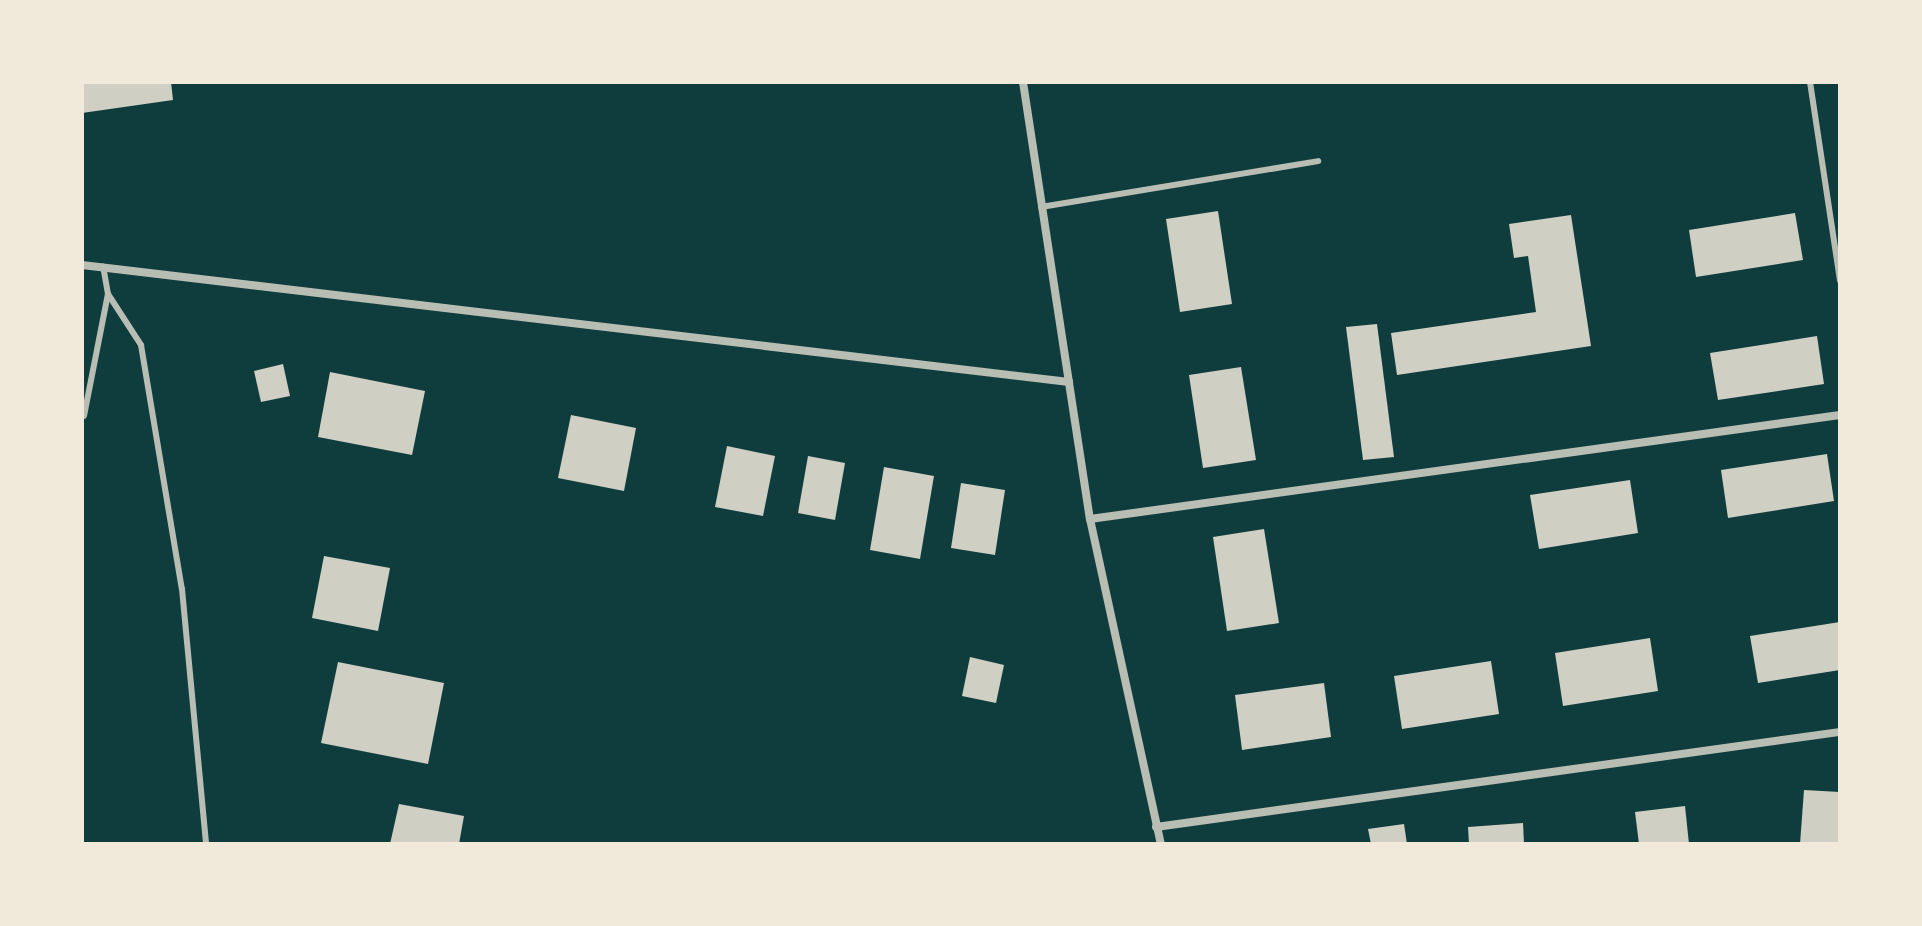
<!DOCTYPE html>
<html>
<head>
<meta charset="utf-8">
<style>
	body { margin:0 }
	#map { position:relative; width:1922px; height:926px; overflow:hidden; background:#0f3d3e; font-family:"PT Sans",sans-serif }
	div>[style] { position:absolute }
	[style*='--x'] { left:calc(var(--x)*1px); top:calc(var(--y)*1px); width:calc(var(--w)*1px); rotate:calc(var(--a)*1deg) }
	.building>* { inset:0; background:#cfcfc3 }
	.service>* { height:6px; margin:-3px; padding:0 3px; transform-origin:3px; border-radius:3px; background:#b8beb3 }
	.minor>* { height:8px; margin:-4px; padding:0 4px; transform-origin:4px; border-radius:4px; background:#b8beb3 }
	span { translate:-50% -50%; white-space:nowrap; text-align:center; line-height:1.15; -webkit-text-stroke:7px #f1e9da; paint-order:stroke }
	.frame { position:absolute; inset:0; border:84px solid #f1e9da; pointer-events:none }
</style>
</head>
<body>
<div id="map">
	<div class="building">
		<i style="clip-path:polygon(82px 82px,171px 82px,173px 100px,82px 113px)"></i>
		<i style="clip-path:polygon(1218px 211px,1232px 304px,1180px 312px,1166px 219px)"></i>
		<i style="clip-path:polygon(1795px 213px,1803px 260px,1696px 277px,1689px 230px)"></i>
		<i style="clip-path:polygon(1571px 215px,1591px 346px,1397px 375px,1391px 333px,1536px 312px,1528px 256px,1514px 258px,1509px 224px)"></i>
		<i style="clip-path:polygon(1377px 324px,1394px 457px,1363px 460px,1346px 327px)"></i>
		<i style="clip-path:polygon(1817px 336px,1824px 384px,1718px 400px,1710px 353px)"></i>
		<i style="clip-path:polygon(283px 364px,290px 396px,261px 402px,254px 371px)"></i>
		<i style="clip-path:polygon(1241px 367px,1256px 460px,1203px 468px,1189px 375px)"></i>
		<i style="clip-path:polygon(330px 372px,425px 391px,412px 455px,318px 437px)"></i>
		<i style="clip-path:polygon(571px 415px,636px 428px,624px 491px,558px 478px)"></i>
		<i style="clip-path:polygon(727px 446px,775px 456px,763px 516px,715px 507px)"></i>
		<i style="clip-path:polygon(1827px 454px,1834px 501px,1728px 518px,1721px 470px)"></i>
		<i style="clip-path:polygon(808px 456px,845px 463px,835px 520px,798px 513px)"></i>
		<i style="clip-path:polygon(884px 467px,934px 476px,920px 559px,870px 550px)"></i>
		<i style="clip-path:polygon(1630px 480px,1638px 533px,1539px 549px,1530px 495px)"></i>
		<i style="clip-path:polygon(961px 483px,1005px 490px,995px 555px,951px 548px)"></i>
		<i style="clip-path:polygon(1264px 529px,1279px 623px,1227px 631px,1213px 537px)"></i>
		<i style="clip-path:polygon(324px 556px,390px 568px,378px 631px,312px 618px)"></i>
		<i style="clip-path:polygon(1840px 622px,1840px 670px,1758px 683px,1750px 636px)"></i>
		<i style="clip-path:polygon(1650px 638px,1658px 691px,1563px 706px,1555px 653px)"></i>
		<i style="clip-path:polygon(970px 657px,1004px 665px,996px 703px,962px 696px)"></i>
		<i style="clip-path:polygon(1491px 661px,1499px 714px,1402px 729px,1394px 676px)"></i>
		<i style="clip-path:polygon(338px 662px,444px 683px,428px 764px,321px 743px)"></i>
		<i style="clip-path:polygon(1324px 683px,1331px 737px,1242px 750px,1235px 695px)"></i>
		<i style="clip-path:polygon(1804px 790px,1840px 792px,1840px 844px,1800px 844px)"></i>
		<i style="clip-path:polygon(399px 804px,464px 816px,459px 844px,390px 844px)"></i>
		<i style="clip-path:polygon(1685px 806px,1689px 844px,1639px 844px,1635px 812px)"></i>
		<i style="clip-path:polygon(1523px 823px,1524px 844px,1469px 844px,1468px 827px)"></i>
		<i style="clip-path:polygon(1404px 824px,1407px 844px,1371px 844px,1368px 829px)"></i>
	</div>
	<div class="service">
		<i style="--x:1810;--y:82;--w:201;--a:81.4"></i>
		<i style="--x:1041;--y:207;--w:281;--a:-9.4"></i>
		<i style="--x:108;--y:294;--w:61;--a:57.1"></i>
		<i style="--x:141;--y:345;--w:247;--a:80.5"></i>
		<i style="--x:182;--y:589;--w:256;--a:84.6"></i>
		<i style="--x:84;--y:416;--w:124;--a:-78.9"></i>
		<i style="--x:108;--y:294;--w:28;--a:-100"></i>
	</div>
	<div class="minor">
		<i style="--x:1023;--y:82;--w:442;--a:81.3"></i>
		<i style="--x:1090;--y:519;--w:333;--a:77.7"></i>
		<i style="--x:82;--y:265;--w:994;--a:6.76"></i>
		<i style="--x:1090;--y:519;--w:757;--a:-7.89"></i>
		<i style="--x:1156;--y:827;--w:691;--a:-7.91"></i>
	</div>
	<div class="frame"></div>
</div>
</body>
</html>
